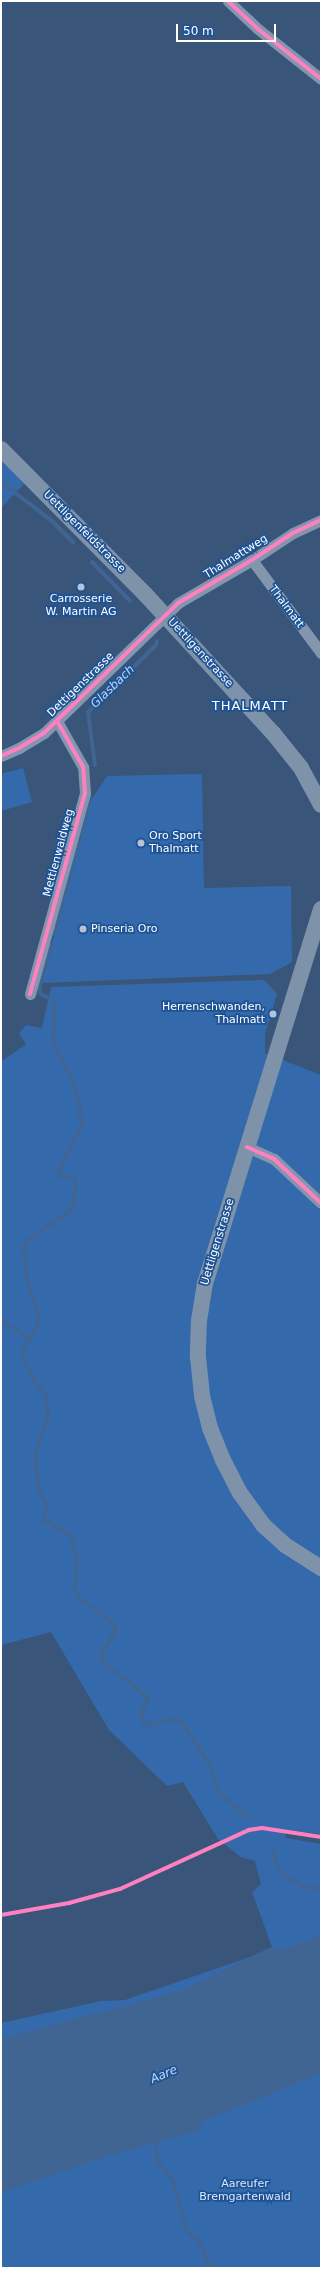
<!DOCTYPE html>
<html>
<head>
<meta charset="utf-8">
<style>
	body { margin:0 }
	#map { position:relative; width:322px; height:2269px; overflow:hidden; background:#39567a; font-family:"DejaVu Sans",sans-serif }
	div>[style] { position:absolute }
	[style*='--x'] { left:calc(var(--x)*1px); top:calc(var(--y)*1px); width:calc(var(--w)*1px); rotate:calc(var(--a)*1deg) }
	.green>* { inset:0; background:#346aab }
	.water>* { inset:0; background:#406593 }
	.stream>* { height:4px; margin:-2px; padding:0 2px; transform-origin:2px; border-radius:2px; background:#406593 }
	.street>* { height:11px; margin:-5.5px; padding:0 5.5px; transform-origin:5.5px; border-radius:5.5px; background:#8396ad }
	.secondary>* { height:16px; margin:-8px; padding:0 8px; transform-origin:8px; border-radius:8px; background:#7e92a9 }
	.cycleway>* { height:4px; margin:-2px; padding:0 2px; transform-origin:2px; border-radius:2px; background:#ff80c0 }
	.dots>* { width:11px; height:11px; translate:-50% -50%; box-sizing:border-box; border:2px solid #1e5395; border-radius:50% }
	span { translate:-50% -50%; white-space:nowrap; text-align:center; line-height:1.15; -webkit-text-stroke:3.5px #1e5395; paint-order:stroke }
	.street-label { font-size:11px; color:#fff }
	.poi-label { font-size:11px; color:#fff }
	.left { translate:0 -50%; text-align:left }
	.right { translate:-100% -50%; text-align:right }
	.park-label { font-size:11px; color:#d8e8fa }
	.water-label { font-size:12px; color:#bed8f5; font-style:italic }
	.quarter-label { font-size:13px; color:#fff; letter-spacing:1px }
	.frame { position:absolute; inset:0; border:2px solid #fff; pointer-events:none }
	.scale { position:absolute; left:176px; top:24px; width:100px; height:18px; box-sizing:border-box; border:2px solid #fff; border-top:0; padding-left:5px; font-size:12px; line-height:14px; white-space:nowrap; color:#fff; -webkit-text-stroke:3px #1e5395; paint-order:stroke }
</style>
</head>
<body>
<div id="map">
	<div class="green">
		<i style="clip-path:polygon(1px 459px,24px 484px,1px 508px)"></i>
		<i style="clip-path:polygon(23px 768px,32px 802px,1px 811px,1px 774px)"></i>
		<i style="clip-path:polygon(202px 774px,204px 888px,291px 886px,292px 962px,270px 974px,41px 983px,91px 800px,107px 776px)"></i>
		<i style="clip-path:polygon(264px 980px,277px 994px,265px 1034px,265px 1053px,321px 1075px,321px 1834px,285px 1830px,286px 1838px,321px 1844px,321px 2268px,1px 2268px,1px 2023px,101px 2001px,125px 2000px,250px 1957px,272px 1947px,252px 1892px,261px 1884px,255px 1861px,241px 1857px,218px 1839px,183px 1782px,167px 1786px,109px 1730px,51px 1632px,1px 1645px,1px 1062px,26px 1044px,19px 1033px,26px 1025px,42px 1028px,51px 987px)"></i>
	</div>
	<div class="water">
		<i style="clip-path:polygon(321px 1935px,321px 2073px,204px 2121px,197px 2131px,96px 2160px,1px 2193px,1px 2039px,182px 1990px,272px 1947px,286px 1949px)"></i>
	</div>
	<div class="stream">
		<i style="--x:1;--y:482;--w:64;--a:37.4"></i>
		<i style="--x:52;--y:521;--w:30;--a:45"></i>
		<i style="--x:92;--y:562;--w:54;--a:45.7"></i>
		<i style="--x:95;--y:765;--w:53;--a:-97.5"></i>
		<i style="--x:88;--y:712;--w:95;--a:-44.6"></i>
		<i style="--x:156;--y:645;--w:4;--a:-76"></i>
		<i style="--x:54;--y:934;--w:141;--a:-75.2"></i>
		<i style="--x:50;--y:946;--w:45;--a:104"></i>
		<i style="--x:39;--y:990;--w:4;--a:63"></i>
		<i style="--x:41;--y:994;--w:11;--a:27"></i>
		<i style="--x:51;--y:999;--w:6;--a:51"></i>
		<i style="--x:55;--y:1004;--w:39;--a:93"></i>
		<i style="--x:53;--y:1043;--w:40;--a:62"></i>
		<i style="--x:72;--y:1078;--w:27;--a:75"></i>
		<i style="--x:79;--y:1104;--w:22;--a:82"></i>
		<i style="--x:82;--y:1126;--w:52;--a:117.6"></i>
		<i style="--x:58;--y:1172;--w:4;--a:63"></i>
		<i style="--x:60;--y:1176;--w:15;--a:11"></i>
		<i style="--x:75;--y:1179;--w:4;--a:76"></i>
		<i style="--x:76;--y:1183;--w:26;--a:97"></i>
		<i style="--x:73;--y:1209;--w:55;--a:145.4"></i>
		<i style="--x:28;--y:1240;--w:8;--a:120"></i>
		<i style="--x:24;--y:1247;--w:37;--a:84"></i>
		<i style="--x:28;--y:1284;--w:30;--a:70"></i>
		<i style="--x:38;--y:1312;--w:14;--a:94"></i>
		<i style="--x:37;--y:1326;--w:27;--a:121"></i>
		<i style="--x:23;--y:1349;--w:8;--a:97"></i>
		<i style="--x:22;--y:1357;--w:32;--a:62"></i>
		<i style="--x:37;--y:1385;--w:12;--a:48"></i>
		<i style="--x:45;--y:1394;--w:17;--a:80"></i>
		<i style="--x:48;--y:1411;--w:9;--a:96"></i>
		<i style="--x:47;--y:1420;--w:37;--a:109"></i>
		<i style="--x:35;--y:1455;--w:31;--a:84"></i>
		<i style="--x:38;--y:1486;--w:20;--a:66"></i>
		<i style="--x:46;--y:1504;--w:16;--a:97"></i>
		<i style="--x:44;--y:1520;--w:32;--a:30"></i>
		<i style="--x:72;--y:1536;--w:28;--a:80"></i>
		<i style="--x:77;--y:1564;--w:25;--a:95"></i>
		<i style="--x:75;--y:1589;--w:7;--a:74"></i>
		<i style="--x:77;--y:1596;--w:48;--a:37.3"></i>
		<i style="--x:115;--y:1625;--w:7;--a:90"></i>
		<i style="--x:115;--y:1632;--w:26;--a:122"></i>
		<i style="--x:101;--y:1654;--w:4;--a:90"></i>
		<i style="--x:101;--y:1658;--w:6;--a:59"></i>
		<i style="--x:104;--y:1663;--w:56;--a:37.7"></i>
		<i style="--x:148;--y:1697;--w:17;--a:111"></i>
		<i style="--x:142;--y:1713;--w:9;--a:84"></i>
		<i style="--x:143;--y:1722;--w:8;--a:23"></i>
		<i style="--x:150;--y:1725;--w:21;--a:-17"></i>
		<i style="--x:170;--y:1719;--w:11;--a:10"></i>
		<i style="--x:181;--y:1721;--w:55;--a:56.9"></i>
		<i style="--x:211;--y:1767;--w:26;--a:74"></i>
		<i style="--x:218;--y:1792;--w:40;--a:40"></i>
		<i style="--x:1;--y:1319;--w:34;--a:36"></i>
		<i style="--x:272;--y:1851;--w:21;--a:71"></i>
		<i style="--x:279;--y:1871;--w:29;--a:34"></i>
		<i style="--x:303;--y:1887;--w:13;--a:4"></i>
		<i style="--x:316;--y:1888;--w:6;--a:31"></i>
		<i style="--x:154;--y:2139;--w:23;--a:80"></i>
		<i style="--x:158;--y:2162;--w:21;--a:49"></i>
		<i style="--x:172;--y:2178;--w:55;--a:74.2"></i>
		<i style="--x:187;--y:2231;--w:18;--a:41"></i>
		<i style="--x:201;--y:2243;--w:15;--a:74"></i>
		<i style="--x:205;--y:2257;--w:9;--a:63"></i>
		<i style="--x:209;--y:2265;--w:6;--a:31"></i>
	</div>
	<div class="street">
		<i style="--x:228;--y:1;--w:41;--a:43"></i>
		<i style="--x:258;--y:29;--w:80;--a:38.4"></i>
		<i style="--x:252;--y:560;--w:116;--a:53.4"></i>
		<i style="--x:1;--y:756;--w:20;--a:-24"></i>
		<i style="--x:19;--y:748;--w:29;--a:-31"></i>
		<i style="--x:44;--y:733;--w:187;--a:-44.1"></i>
		<i style="--x:178;--y:603;--w:86;--a:-30.2"></i>
		<i style="--x:252;--y:560;--w:49;--a:-33.4"></i>
		<i style="--x:293;--y:533;--w:31;--a:-25"></i>
		<i style="--x:30;--y:994;--w:208;--a:-74.7"></i>
		<i style="--x:85;--y:793;--w:26;--a:-94"></i>
		<i style="--x:83;--y:767;--w:53;--a:-119.5"></i>
		<i style="--x:247;--y:1147;--w:30;--a:24"></i>
		<i style="--x:274;--y:1159;--w:64;--a:43.1"></i>
	</div>
	<div class="secondary">
		<i style="--x:1;--y:449;--w:204;--a:45.2"></i>
		<i style="--x:145;--y:594;--w:189;--a:47.4"></i>
		<i style="--x:273;--y:733;--w:45;--a:51.3"></i>
		<i style="--x:301;--y:768;--w:42;--a:61.6"></i>
		<i style="--x:321;--y:909;--w:392;--a:107.2"></i>
		<i style="--x:205;--y:1283;--w:37;--a:99"></i>
		<i style="--x:199;--y:1320;--w:37;--a:92"></i>
		<i style="--x:198;--y:1357;--w:39;--a:84"></i>
		<i style="--x:202;--y:1396;--w:33;--a:76"></i>
		<i style="--x:210;--y:1428;--w:35;--a:68"></i>
		<i style="--x:223;--y:1460;--w:37;--a:63"></i>
		<i style="--x:240;--y:1493;--w:39;--a:54"></i>
		<i style="--x:263;--y:1525;--w:30;--a:42"></i>
		<i style="--x:285;--y:1545;--w:43;--a:32.6"></i>
	</div>
	<div class="cycleway">
		<i style="--x:228;--y:1;--w:41;--a:43"></i>
		<i style="--x:258;--y:29;--w:80;--a:38.4"></i>
		<i style="--x:1;--y:756;--w:20;--a:-24"></i>
		<i style="--x:19;--y:748;--w:29;--a:-31"></i>
		<i style="--x:44;--y:733;--w:187;--a:-44.1"></i>
		<i style="--x:178;--y:603;--w:86;--a:-30.2"></i>
		<i style="--x:252;--y:560;--w:49;--a:-33.4"></i>
		<i style="--x:293;--y:533;--w:31;--a:-25"></i>
		<i style="--x:30;--y:994;--w:208;--a:-74.7"></i>
		<i style="--x:85;--y:793;--w:26;--a:-94"></i>
		<i style="--x:83;--y:767;--w:53;--a:-119.5"></i>
		<i style="--x:247;--y:1147;--w:30;--a:24"></i>
		<i style="--x:274;--y:1159;--w:64;--a:43.1"></i>
		<i style="--x:1;--y:1915;--w:69;--a:-10"></i>
		<i style="--x:69;--y:1903;--w:53;--a:-15.4"></i>
		<i style="--x:120;--y:1889;--w:142;--a:-24.6"></i>
		<i style="--x:249;--y:1830;--w:13;--a:-9"></i>
		<i style="--x:262;--y:1828;--w:60;--a:8.7"></i>
	</div>
	<div class="dots">
		<i style="left:81px;top:587px;background:#bac4d0"></i>
		<i style="left:141px;top:843px;background:#bac4d0"></i>
		<i style="left:83px;top:929px;background:#bac4d0"></i>
		<i style="left:273px;top:1014px;background:#bac4d0"></i>
	</div>
	<div class="street-label">
		<span style="left:84px;top:532px;rotate:45deg">Uettligenfeldstrasse</span>
		<span style="left:236px;top:557px;rotate:-32deg">Thalmattweg</span>
		<span style="left:286px;top:607px;rotate:53deg">Thalmatt</span>
		<span style="left:200px;top:653px;rotate:47deg">Uettligenstrasse</span>
		<span style="left:81px;top:685px;rotate:-44deg">Dettigenstrasse</span>
		<span style="left:59px;top:853px;rotate:-75deg">Mettlenwaldweg</span>
		<span style="left:218px;top:1242px;rotate:-73deg">Uettligenstrasse</span>
	</div>
	<div class="poi-label">
		<span style="left:81px;top:606px">Carrosserie<br>W. Martin AG</span>
		<span class="left" style="left:149px;top:843px">Oro Sport<br>Thalmatt</span>
		<span class="left" style="left:91px;top:929px">Pinseria Oro</span>
		<span class="right" style="left:265px;top:1014px">Herrenschwanden,<br>Thalmatt</span>
	</div>
	<div class="park-label">
		<span style="left:245px;top:2191px">Aareufer<br>Bremgartenwald</span>
	</div>
	<div class="water-label">
		<span style="left:113px;top:687px;rotate:-44deg">Glasbach</span>
		<span style="left:164px;top:2075px;rotate:-23deg">Aare</span>
	</div>
	<div class="quarter-label">
		<span style="left:250px;top:706px">THALMATT</span>
	</div>
	<div class="frame"></div>
	<div class="scale">50 m</div>
</div>
</body>
</html>
